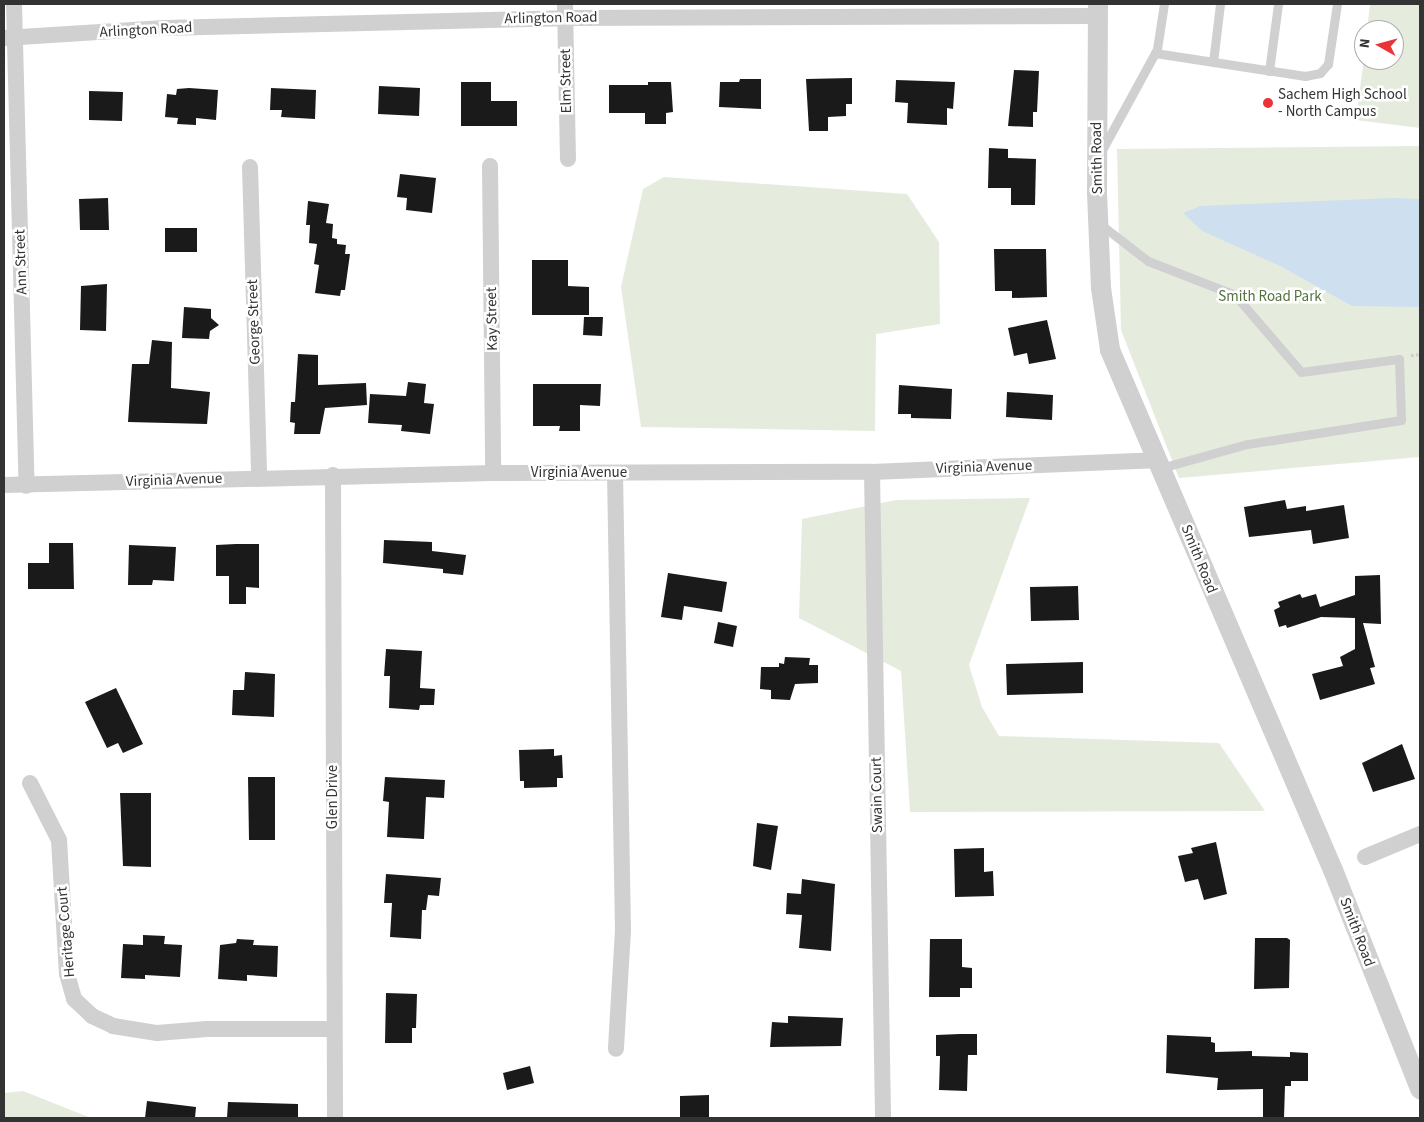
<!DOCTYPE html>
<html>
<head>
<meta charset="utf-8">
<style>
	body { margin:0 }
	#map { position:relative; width:1424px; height:1122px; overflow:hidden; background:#fff; font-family:"Source Sans 3",sans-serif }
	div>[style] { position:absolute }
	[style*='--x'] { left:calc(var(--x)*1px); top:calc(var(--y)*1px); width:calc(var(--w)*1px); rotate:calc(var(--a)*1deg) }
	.green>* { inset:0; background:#e5ecde }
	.water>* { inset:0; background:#cee0ef }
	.building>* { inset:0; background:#1a1a1a }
	.path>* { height:3px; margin-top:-1.5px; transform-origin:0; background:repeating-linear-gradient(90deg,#cdcdcd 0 2.5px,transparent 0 5px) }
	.service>* { height:9px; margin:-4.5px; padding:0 4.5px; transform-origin:4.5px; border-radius:4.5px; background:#d0d0d0 }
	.minor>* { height:16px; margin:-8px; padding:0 8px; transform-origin:8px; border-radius:8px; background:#d0d0d0 }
	.tertiary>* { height:20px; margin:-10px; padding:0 10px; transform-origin:10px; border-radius:10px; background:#d0d0d0 }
	.dots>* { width:14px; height:14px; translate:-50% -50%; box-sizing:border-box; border:2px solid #fff; border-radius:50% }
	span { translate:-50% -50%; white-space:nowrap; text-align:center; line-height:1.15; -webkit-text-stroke:5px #fff; paint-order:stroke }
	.street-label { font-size:15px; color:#333 }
	.poi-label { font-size:15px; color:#333 }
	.left { translate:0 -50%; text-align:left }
	.park-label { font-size:15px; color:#53713d }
	.frame { position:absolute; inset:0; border:5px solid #333; pointer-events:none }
	.north { position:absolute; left:1354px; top:20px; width:50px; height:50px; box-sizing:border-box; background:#fff; border:1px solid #adadad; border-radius:50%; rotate:277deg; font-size:14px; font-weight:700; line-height:20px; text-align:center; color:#333 }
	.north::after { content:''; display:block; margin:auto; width:18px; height:22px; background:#eb3438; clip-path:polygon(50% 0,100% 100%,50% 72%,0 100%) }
</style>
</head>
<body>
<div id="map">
	<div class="green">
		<i style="clip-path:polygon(1370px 4px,1420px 4px,1420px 128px,1356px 120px,1364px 57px,1364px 60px,1394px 60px,1394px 30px,1367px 30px)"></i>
		<i style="clip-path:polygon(1420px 146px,1420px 457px,1179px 478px,1121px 330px,1117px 149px)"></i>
		<i style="clip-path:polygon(664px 177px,907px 194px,939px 242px,940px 324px,876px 334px,875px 431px,641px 427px,621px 287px,643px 189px)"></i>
		<i style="clip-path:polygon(1030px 498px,969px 665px,982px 707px,999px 736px,1219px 743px,1265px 811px,910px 812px,901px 671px,799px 618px,802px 519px,896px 500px)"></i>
		<i style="clip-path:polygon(23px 1091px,91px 1118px,4px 1118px,4px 1093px)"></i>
	</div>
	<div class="water">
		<i style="clip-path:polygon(1394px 198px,1420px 199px,1420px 307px,1352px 306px,1280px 266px,1202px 231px,1183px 213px,1200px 206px)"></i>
	</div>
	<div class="building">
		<i style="clip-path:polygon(1014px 70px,1039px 71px,1037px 112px,1033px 112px,1033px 127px,1008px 126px)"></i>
		<i style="clip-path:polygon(852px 78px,852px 104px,846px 104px,846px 116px,828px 117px,828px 131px,809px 131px,806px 79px)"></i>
		<i style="clip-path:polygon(740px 79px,761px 79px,761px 109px,719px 107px,720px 82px,739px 82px)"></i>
		<i style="clip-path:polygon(896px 80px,955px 82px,953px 109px,947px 108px,947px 125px,907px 123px,908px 103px,895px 102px)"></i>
		<i style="clip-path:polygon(461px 82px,491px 82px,491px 101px,517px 101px,517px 126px,461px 126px)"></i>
		<i style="clip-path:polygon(648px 82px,671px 82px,673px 112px,666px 113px,666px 124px,645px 124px,645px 113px,609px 113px,609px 85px,648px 85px)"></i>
		<i style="clip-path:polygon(379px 86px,420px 88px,419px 116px,378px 114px)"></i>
		<i style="clip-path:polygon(189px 88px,218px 90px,216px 120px,196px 118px,196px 125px,177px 124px,178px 118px,165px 117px,167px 94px,176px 95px,177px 89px)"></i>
		<i style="clip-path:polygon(271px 88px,316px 90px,315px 119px,281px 117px,282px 110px,270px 110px)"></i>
		<i style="clip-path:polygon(89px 91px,123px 92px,122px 121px,89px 120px)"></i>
		<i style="clip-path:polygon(989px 148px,1008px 149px,1008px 158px,1036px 159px,1035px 205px,1011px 205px,1011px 188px,988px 188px)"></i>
		<i style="clip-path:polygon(400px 174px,436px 178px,432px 213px,406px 210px,407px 198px,397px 197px)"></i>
		<i style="clip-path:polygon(108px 198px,109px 230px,80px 230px,79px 199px)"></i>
		<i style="clip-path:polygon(308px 201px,329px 204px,326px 223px,333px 224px,332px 238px,337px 239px,337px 244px,346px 245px,345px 254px,350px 254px,345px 290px,341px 290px,340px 296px,315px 293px,319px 265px,314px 264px,317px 244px,309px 243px,310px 225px,306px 225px)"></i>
		<i style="clip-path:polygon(165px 228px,197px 228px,197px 252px,165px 252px)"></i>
		<i style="clip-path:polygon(994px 249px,1046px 249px,1047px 297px,1012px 298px,1012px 291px,995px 291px)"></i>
		<i style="clip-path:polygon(532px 260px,568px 260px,568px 286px,589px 287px,589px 315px,532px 315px)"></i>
		<i style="clip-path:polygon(107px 284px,106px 331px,80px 330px,81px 286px)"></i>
		<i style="clip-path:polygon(184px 307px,211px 309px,211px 318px,219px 325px,210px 331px,209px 339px,182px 338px)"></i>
		<i style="clip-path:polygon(584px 317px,603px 317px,602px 336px,583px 335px)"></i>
		<i style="clip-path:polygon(1047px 320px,1056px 359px,1029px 364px,1027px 353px,1014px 356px,1008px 328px)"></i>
		<i style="clip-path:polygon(152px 340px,172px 342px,171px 388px,210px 392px,207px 424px,128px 422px,132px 364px,149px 364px)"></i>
		<i style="clip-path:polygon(298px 354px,318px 355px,318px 385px,366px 383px,367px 405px,325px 408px,320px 434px,294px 434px,295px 423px,290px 422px,291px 402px,295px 402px)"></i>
		<i style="clip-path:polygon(408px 382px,426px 384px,424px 403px,434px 404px,430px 434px,401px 431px,402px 425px,368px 423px,370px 394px,406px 396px)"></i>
		<i style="clip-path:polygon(533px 384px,601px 384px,600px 406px,580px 405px,580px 431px,559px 431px,560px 426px,533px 426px)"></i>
		<i style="clip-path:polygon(899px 385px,952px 389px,951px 419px,911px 418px,911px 414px,898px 414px)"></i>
		<i style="clip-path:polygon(1007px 392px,1053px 395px,1052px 420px,1006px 417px)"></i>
		<i style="clip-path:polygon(1285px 500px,1287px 509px,1306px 506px,1306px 511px,1344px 505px,1349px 538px,1313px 544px,1311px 530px,1249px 537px,1244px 507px)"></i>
		<i style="clip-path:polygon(384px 540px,432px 542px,432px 551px,466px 555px,463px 575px,443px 573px,443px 569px,383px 563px)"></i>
		<i style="clip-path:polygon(49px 543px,73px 543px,74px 589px,28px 589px,28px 563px,49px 563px)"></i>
		<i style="clip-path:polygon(236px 544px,259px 544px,259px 588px,246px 587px,246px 604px,229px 604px,229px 576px,216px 576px,216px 545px)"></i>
		<i style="clip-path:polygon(129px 545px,176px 547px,174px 581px,153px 580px,152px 585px,128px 585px)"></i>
		<i style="clip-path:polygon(668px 573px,727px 582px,722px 612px,684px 606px,682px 620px,661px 617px)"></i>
		<i style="clip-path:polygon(1380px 575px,1381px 624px,1363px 623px,1375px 667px,1370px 668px,1375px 684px,1320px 700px,1312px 674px,1343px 666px,1340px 657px,1355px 649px,1355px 618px,1321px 617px,1287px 628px,1286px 625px,1279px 627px,1274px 610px,1280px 607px,1278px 602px,1300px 594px,1302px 598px,1316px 594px,1320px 607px,1355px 595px,1355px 576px)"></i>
		<i style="clip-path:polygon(1078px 586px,1079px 620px,1031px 621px,1030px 587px)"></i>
		<i style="clip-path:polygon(718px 622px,737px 626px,733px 647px,714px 643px)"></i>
		<i style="clip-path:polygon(386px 649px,422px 651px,420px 688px,435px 689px,434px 705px,420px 705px,419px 710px,389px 708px,390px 676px,384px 676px)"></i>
		<i style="clip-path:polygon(785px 657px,810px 658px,809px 665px,818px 665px,818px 683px,795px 684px,790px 700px,771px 699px,771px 690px,760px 689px,761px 667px,779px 667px,779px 663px,784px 664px)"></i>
		<i style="clip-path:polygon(1083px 662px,1083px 693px,1007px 695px,1006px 664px)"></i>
		<i style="clip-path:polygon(245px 672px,275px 674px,274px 717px,232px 715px,233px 690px,244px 690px)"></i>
		<i style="clip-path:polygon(116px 688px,143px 744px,123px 753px,118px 743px,107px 748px,85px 702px)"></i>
		<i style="clip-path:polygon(1402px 744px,1415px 779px,1373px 792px,1362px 763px)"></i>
		<i style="clip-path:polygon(554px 749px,554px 756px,562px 755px,563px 778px,557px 778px,557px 787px,524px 788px,524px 781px,520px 781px,519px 750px)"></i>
		<i style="clip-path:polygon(248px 777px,275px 777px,275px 840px,249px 840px)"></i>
		<i style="clip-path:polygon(385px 777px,445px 780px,444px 798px,426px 797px,424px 839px,387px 837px,389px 802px,383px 801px)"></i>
		<i style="clip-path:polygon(120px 793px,151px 793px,151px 867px,123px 866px)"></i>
		<i style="clip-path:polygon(757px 823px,778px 826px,771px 870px,753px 866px)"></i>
		<i style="clip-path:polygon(1216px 842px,1227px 894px,1204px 900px,1198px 879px,1185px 882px,1178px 856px,1193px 853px,1191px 848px)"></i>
		<i style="clip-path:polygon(984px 848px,984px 872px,993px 871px,994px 896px,955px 897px,954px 849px)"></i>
		<i style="clip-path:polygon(386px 874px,441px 878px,439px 896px,428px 895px,426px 910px,422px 910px,421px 939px,390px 937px,392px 903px,384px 903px)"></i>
		<i style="clip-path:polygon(802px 879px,835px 884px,831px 951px,799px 948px,802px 915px,786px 914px,787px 893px,801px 894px)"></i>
		<i style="clip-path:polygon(143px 935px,165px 936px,164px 944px,182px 945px,180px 977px,145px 975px,145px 979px,121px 978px,123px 944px,143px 945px)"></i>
		<i style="clip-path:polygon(1255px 938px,1287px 938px,1290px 940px,1289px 988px,1254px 989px)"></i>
		<i style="clip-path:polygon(237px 939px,254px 940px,253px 945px,278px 946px,277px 977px,247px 975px,247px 981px,218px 979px,220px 945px,236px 943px)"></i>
		<i style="clip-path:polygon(930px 939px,962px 939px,962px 967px,972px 968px,972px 988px,960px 988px,960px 997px,929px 997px)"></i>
		<i style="clip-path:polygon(386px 993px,417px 994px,416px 1028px,412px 1028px,412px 1043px,385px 1043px)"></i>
		<i style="clip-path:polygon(788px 1016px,843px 1018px,841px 1046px,770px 1047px,772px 1022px,788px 1023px)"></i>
		<i style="clip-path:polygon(960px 1034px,977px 1034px,977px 1055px,968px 1055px,967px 1091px,939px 1090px,940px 1056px,936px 1056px,936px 1035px)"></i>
		<i style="clip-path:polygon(1167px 1035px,1211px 1037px,1211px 1042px,1215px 1043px,1215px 1052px,1252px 1051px,1252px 1056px,1290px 1057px,1290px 1052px,1308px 1053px,1308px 1081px,1291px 1081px,1291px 1086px,1285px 1086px,1284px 1118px,1263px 1118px,1263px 1089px,1217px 1090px,1218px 1078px,1166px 1073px)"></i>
		<i style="clip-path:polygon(530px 1066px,534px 1083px,507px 1090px,503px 1073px)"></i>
		<i style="clip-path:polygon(709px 1095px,709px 1118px,680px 1118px,680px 1096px)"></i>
		<i style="clip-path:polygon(147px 1101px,196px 1107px,195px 1118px,145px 1118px)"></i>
		<i style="clip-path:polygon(228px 1102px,298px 1104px,298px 1118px,227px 1118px)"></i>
	</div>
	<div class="path">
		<i style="--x:1411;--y:355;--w:9;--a:-6"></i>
	</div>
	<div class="service">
		<i style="--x:1155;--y:53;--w:152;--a:8.7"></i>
		<i style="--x:1305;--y:76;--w:15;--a:-11"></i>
		<i style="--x:1320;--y:73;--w:12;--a:-48"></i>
		<i style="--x:1328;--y:64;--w:61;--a:-81.5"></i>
		<i style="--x:1213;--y:62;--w:58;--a:-83.1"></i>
		<i style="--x:1269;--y:71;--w:68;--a:-82.3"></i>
		<i style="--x:1102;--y:150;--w:115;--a:-61.4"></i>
		<i style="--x:1157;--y:49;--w:46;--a:-81.2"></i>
		<i style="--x:1100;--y:224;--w:61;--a:37.6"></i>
		<i style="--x:1148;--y:261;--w:93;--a:21.3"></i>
		<i style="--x:1235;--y:295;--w:101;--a:49.4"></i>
		<i style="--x:1301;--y:372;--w:99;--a:-7.6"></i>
		<i style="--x:1399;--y:359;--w:61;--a:88.1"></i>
		<i style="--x:1401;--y:420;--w:156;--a:171.1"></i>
		<i style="--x:1247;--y:444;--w:89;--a:164.4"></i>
	</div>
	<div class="minor">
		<i style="--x:14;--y:4;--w:482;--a:88.5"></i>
		<i style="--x:565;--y:4;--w:155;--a:88.9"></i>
		<i style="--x:4;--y:38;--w:161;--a:-3.6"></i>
		<i style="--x:165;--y:28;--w:400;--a:-1.4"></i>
		<i style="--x:565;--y:18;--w:534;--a:-0.21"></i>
		<i style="--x:490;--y:166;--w:307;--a:89.4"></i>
		<i style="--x:250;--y:167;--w:310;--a:88.3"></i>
		<i style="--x:872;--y:472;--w:646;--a:89.02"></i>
		<i style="--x:615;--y:473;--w:457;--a:89"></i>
		<i style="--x:623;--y:930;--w:119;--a:93.4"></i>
		<i style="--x:333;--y:475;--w:643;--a:89.82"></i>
		<i style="--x:4;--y:485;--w:489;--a:-1.4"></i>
		<i style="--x:493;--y:473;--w:379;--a:-0.2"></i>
		<i style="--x:872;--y:472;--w:283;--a:-2.4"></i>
		<i style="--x:30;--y:783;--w:64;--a:63"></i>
		<i style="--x:59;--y:840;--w:134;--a:86.6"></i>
		<i style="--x:67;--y:974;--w:26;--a:74"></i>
		<i style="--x:74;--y:999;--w:25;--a:43"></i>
		<i style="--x:92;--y:1016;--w:23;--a:25"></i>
		<i style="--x:113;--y:1026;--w:45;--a:9"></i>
		<i style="--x:157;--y:1033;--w:50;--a:-4.6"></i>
		<i style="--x:207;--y:1029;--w:126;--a:0"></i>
		<i style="--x:1365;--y:857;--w:60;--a:-22.7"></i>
	</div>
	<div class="tertiary">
		<i style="--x:1098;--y:4;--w:189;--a:90.3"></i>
		<i style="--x:1097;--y:193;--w:95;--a:87.6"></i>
		<i style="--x:1101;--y:288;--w:63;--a:81.7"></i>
		<i style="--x:1110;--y:350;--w:566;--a:66.79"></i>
		<i style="--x:1333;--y:870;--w:236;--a:68.3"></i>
	</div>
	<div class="dots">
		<i style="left:1268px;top:103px;background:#eb3438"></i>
	</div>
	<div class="street-label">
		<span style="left:551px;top:18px;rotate:-1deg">Arlington Road</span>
		<span style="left:146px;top:30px;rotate:-3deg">Arlington Road</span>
		<span style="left:566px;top:81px;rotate:-91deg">Elm Street</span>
		<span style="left:1097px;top:158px;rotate:-91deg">Smith Road</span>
		<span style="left:21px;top:262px;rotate:-92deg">Ann Street</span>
		<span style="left:492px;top:319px;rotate:-91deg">Kay Street</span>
		<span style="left:254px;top:322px;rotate:-92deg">George Street</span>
		<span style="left:984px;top:467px;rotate:-2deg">Virginia Avenue</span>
		<span style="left:579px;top:473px">Virginia Avenue</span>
		<span style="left:174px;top:480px;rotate:-2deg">Virginia Avenue</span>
		<span style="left:1199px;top:559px;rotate:68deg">Smith Road</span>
		<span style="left:877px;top:795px;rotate:-91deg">Swain Court</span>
		<span style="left:333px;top:797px;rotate:-90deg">Glen Drive</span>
		<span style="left:66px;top:932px;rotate:-95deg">Heritage Court</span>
		<span style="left:1357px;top:932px;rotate:69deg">Smith Road</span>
	</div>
	<div class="poi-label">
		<span class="left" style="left:1278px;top:103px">Sachem High School<br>- North Campus</span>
	</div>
	<div class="park-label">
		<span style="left:1270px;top:297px">Smith Road Park</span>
	</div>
	<div class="frame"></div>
	<div class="north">N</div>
</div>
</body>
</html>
